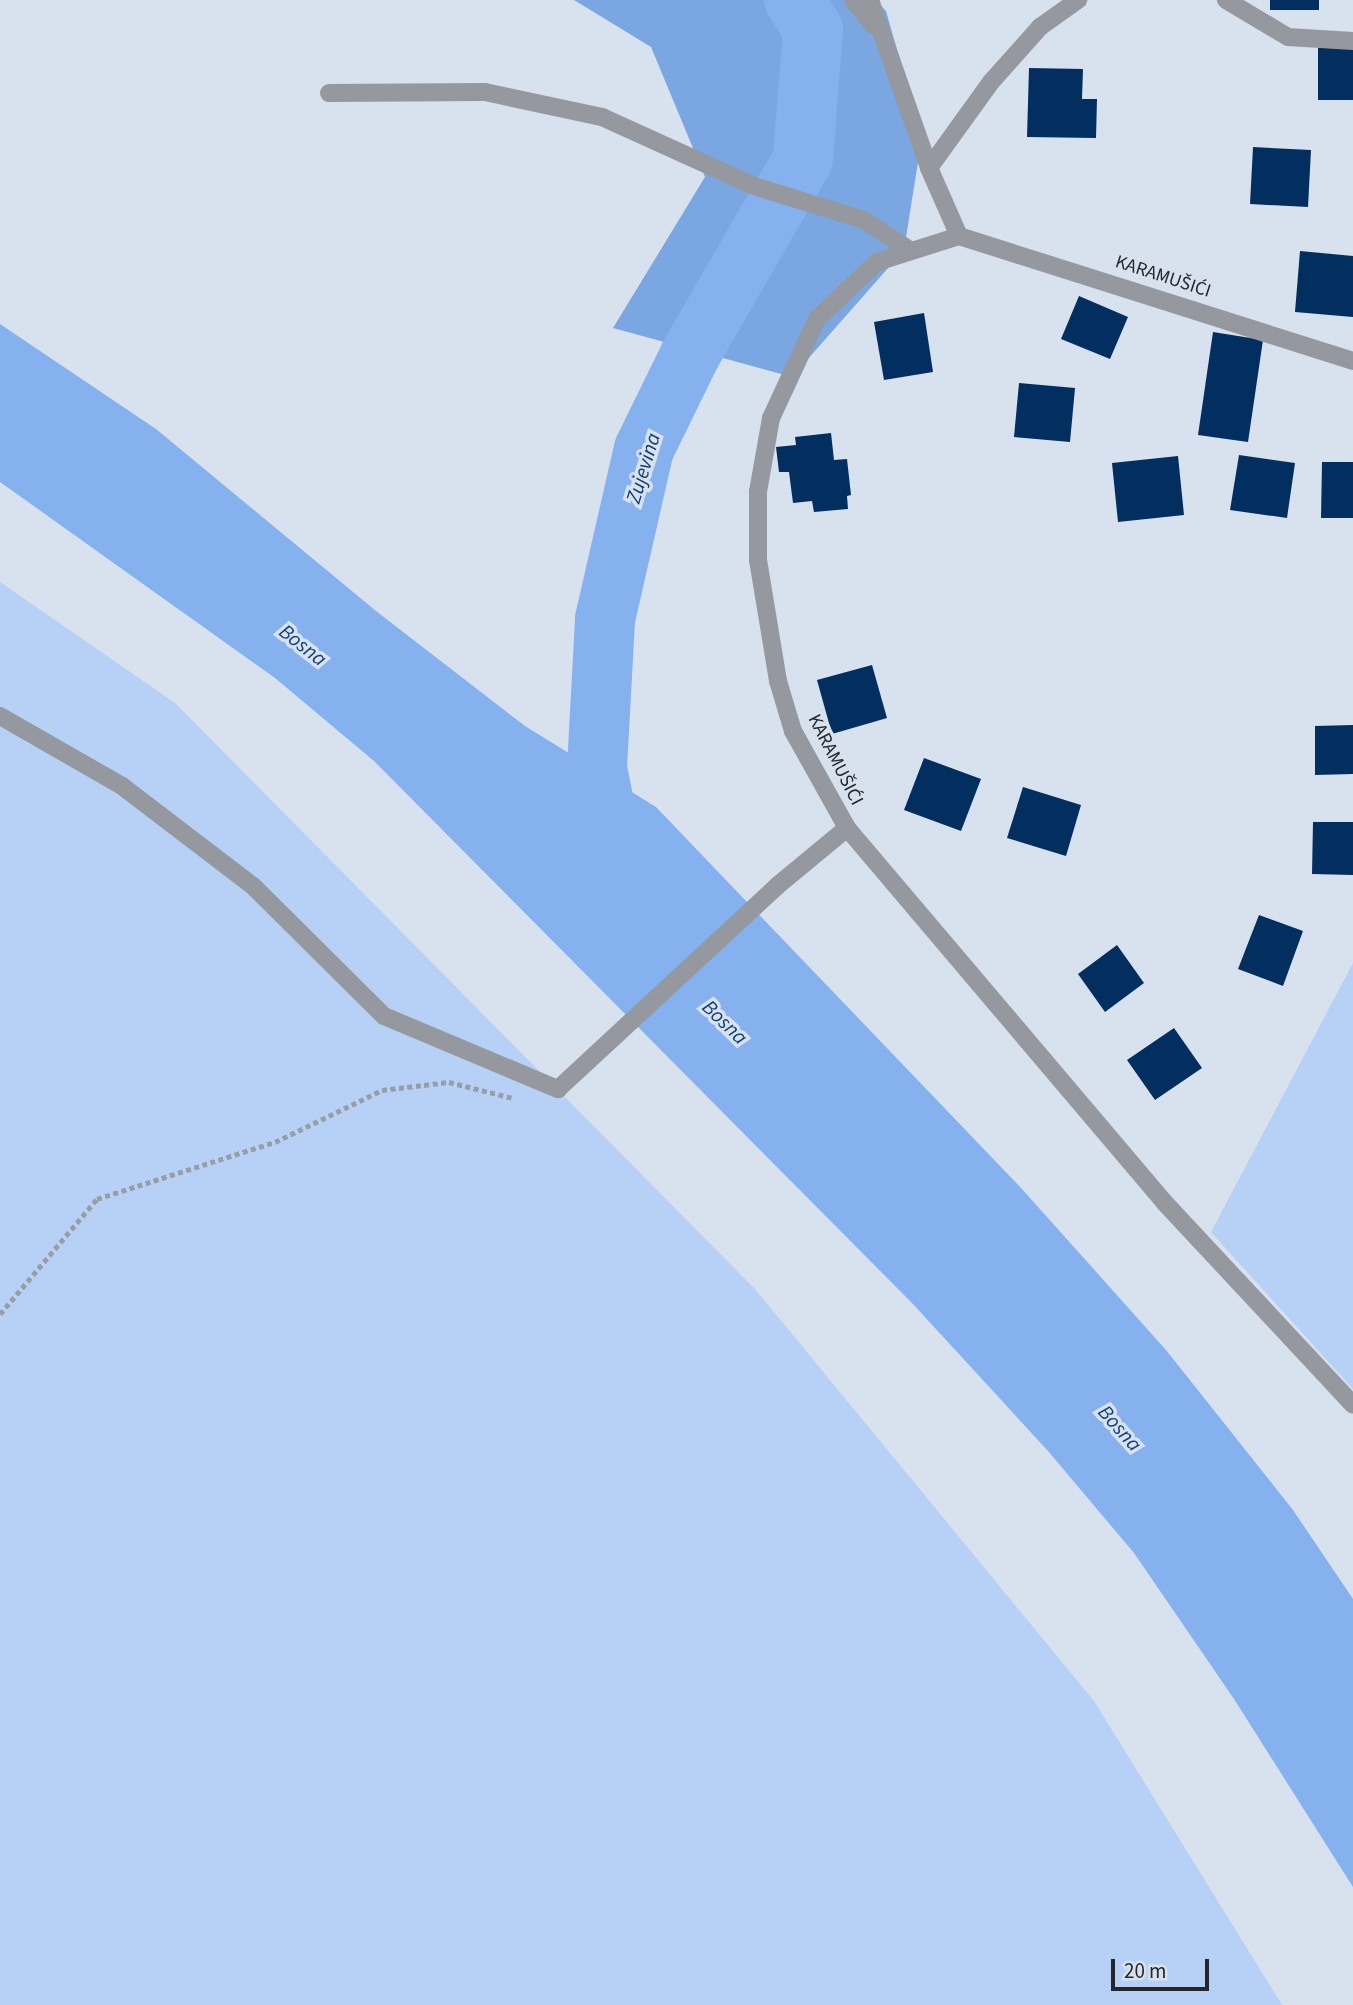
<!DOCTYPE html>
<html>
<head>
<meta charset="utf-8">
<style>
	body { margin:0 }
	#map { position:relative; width:1353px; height:2005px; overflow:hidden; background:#d8e1ee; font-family:"Source Sans 3",sans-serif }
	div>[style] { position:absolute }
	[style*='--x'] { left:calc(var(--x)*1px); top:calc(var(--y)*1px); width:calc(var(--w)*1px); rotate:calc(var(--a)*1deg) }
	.green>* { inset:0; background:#b6d1f5 }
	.forest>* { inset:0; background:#7aa7e2 }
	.water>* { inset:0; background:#85b2ee }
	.river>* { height:60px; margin:-30px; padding:0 30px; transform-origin:30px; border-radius:30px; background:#85b2ee }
	.building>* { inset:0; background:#032e60 }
	.path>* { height:4.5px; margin-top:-2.25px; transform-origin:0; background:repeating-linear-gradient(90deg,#969ea8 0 5px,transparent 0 8.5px) }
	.minor>* { height:18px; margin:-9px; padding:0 9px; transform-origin:9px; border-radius:9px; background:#95999f }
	span { translate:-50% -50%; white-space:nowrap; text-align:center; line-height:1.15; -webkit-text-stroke:7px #d8e1ee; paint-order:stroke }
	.street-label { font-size:19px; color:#23272c }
	.water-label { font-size:21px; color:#133f75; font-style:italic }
	.scale { position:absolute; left:1111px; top:1959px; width:98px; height:32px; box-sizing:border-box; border:4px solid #23272c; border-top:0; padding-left:9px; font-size:21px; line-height:24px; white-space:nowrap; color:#23272c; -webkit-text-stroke:5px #d8e1ee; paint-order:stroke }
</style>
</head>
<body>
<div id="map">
	<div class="green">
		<i style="clip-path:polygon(0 582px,175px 703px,755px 1289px,1094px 1701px,1282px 2005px,0 2005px)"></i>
		<i style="clip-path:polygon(1353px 963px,1353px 1389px,1211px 1232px)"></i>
	</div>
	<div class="forest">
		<i style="clip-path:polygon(574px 0,876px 0,886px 11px,922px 137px,904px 250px,792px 377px,613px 328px,705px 177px,651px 47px)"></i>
	</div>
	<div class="water">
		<i style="clip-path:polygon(0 324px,156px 429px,376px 611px,525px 726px,656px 807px,1022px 1189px,1166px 1350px,1293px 1510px,1353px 1599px,1353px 1887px,1234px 1699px,1134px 1553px,1048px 1451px,912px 1303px,374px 761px,275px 678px,0 482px)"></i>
	</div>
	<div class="river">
		<i style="--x:613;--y:849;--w:83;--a:-101.2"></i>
		<i style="--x:597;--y:768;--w:149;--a:-86.9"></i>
		<i style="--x:605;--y:619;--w:174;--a:-77.1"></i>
		<i style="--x:644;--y:449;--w:105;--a:-63.9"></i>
		<i style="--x:690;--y:355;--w:226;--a:-60"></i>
		<i style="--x:803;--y:159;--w:130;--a:-85.6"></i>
		<i style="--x:813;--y:29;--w:35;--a:-123"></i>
	</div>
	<div class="building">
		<i style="clip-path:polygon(1270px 0,1319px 0,1319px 10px,1270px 10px)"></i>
		<i style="clip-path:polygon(1318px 48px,1353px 48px,1353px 100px,1318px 100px)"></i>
		<i style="clip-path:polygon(1029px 68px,1083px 69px,1082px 99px,1097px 99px,1096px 138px,1027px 137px)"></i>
		<i style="clip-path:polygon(1253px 147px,1311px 150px,1308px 207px,1250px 204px)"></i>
		<i style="clip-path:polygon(1300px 251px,1353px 256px,1353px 317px,1295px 312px)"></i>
		<i style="clip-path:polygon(1079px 296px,1128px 317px,1110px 359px,1061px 339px)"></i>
		<i style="clip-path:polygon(924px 313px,933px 372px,884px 380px,874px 322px)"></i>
		<i style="clip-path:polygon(1213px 332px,1263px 340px,1248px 442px,1198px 435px)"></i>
		<i style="clip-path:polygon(1019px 383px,1075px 388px,1070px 442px,1014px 437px)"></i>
		<i style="clip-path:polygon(831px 433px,834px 460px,847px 459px,851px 495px,847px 496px,848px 509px,814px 512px,812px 501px,793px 503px,789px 472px,779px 472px,776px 447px,796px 445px,795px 437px)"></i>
		<i style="clip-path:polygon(1239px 455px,1295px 463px,1287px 518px,1230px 510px)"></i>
		<i style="clip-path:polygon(1178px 456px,1184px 515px,1118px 522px,1112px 463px)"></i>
		<i style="clip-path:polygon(1322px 462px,1353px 462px,1353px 518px,1321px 518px)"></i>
		<i style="clip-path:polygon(872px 665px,887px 718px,832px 734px,817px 680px)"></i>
		<i style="clip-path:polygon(1353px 725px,1353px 774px,1315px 775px,1315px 726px)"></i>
		<i style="clip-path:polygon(924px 758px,981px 779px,961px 831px,904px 810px)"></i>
		<i style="clip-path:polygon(1023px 787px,1081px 805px,1066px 856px,1007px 838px)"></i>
		<i style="clip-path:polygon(1313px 822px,1353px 822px,1353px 875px,1312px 874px)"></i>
		<i style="clip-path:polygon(1259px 915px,1303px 931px,1283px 986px,1238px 969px)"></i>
		<i style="clip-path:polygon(1117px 945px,1144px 983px,1105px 1012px,1078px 974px)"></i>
		<i style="clip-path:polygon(1174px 1028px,1202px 1068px,1155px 1100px,1127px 1060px)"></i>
	</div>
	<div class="path">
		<i style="--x:0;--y:1314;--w:150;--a:-49.9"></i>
		<i style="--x:97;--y:1199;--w:187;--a:-17.8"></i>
		<i style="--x:275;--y:1142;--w:119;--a:-25.9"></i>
		<i style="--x:382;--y:1090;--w:67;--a:-6.8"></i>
		<i style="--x:449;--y:1082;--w:66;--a:14"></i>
	</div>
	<div class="minor">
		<i style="--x:853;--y:0;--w:32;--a:51"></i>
		<i style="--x:870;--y:0;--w:178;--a:70.6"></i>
		<i style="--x:929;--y:168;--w:74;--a:66.2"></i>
		<i style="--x:1226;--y:0;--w:72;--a:30.8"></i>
		<i style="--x:1288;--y:37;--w:65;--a:3.5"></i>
		<i style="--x:329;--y:93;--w:156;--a:-0.4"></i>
		<i style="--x:485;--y:92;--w:120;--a:12.1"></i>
		<i style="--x:602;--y:117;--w:167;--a:24.4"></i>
		<i style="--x:754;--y:186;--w:115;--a:17.2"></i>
		<i style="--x:864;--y:220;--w:56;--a:33.4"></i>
		<i style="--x:929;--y:168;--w:106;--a:-54.2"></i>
		<i style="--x:991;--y:82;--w:74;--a:-48.3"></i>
		<i style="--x:1040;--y:27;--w:47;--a:-35.4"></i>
		<i style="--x:1353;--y:361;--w:413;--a:-162.4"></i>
		<i style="--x:959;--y:236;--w:86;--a:162.4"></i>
		<i style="--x:877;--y:262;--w:83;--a:136.5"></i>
		<i style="--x:817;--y:319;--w:109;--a:114.9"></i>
		<i style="--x:771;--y:418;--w:75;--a:100"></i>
		<i style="--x:758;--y:492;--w:68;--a:90"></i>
		<i style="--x:758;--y:560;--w:123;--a:80.6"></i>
		<i style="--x:778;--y:681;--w:52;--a:73.3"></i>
		<i style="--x:793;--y:731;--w:111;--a:60.9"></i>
		<i style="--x:847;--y:828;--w:490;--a:49.7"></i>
		<i style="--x:1164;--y:1202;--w:277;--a:47"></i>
		<i style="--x:0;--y:716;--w:141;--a:29.8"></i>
		<i style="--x:122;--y:786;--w:165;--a:37.4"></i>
		<i style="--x:253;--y:886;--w:185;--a:44.8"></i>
		<i style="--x:384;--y:1016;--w:189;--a:22.8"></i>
		<i style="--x:558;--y:1089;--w:299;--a:-42.8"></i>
		<i style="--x:777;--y:886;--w:91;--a:-39.6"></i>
	</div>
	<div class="street-label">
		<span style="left:1163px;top:277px;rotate:18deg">KARAMUŠIĆI</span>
		<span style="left:835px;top:760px;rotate:63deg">KARAMUŠIĆI</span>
	</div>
	<div class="water-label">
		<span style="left:643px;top:468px;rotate:-73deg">Zujevina</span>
		<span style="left:303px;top:645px;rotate:38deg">Bosna</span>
		<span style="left:725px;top:1022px;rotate:44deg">Bosna</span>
		<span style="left:1120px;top:1428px;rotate:48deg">Bosna</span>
	</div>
	<div class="scale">20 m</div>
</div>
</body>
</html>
